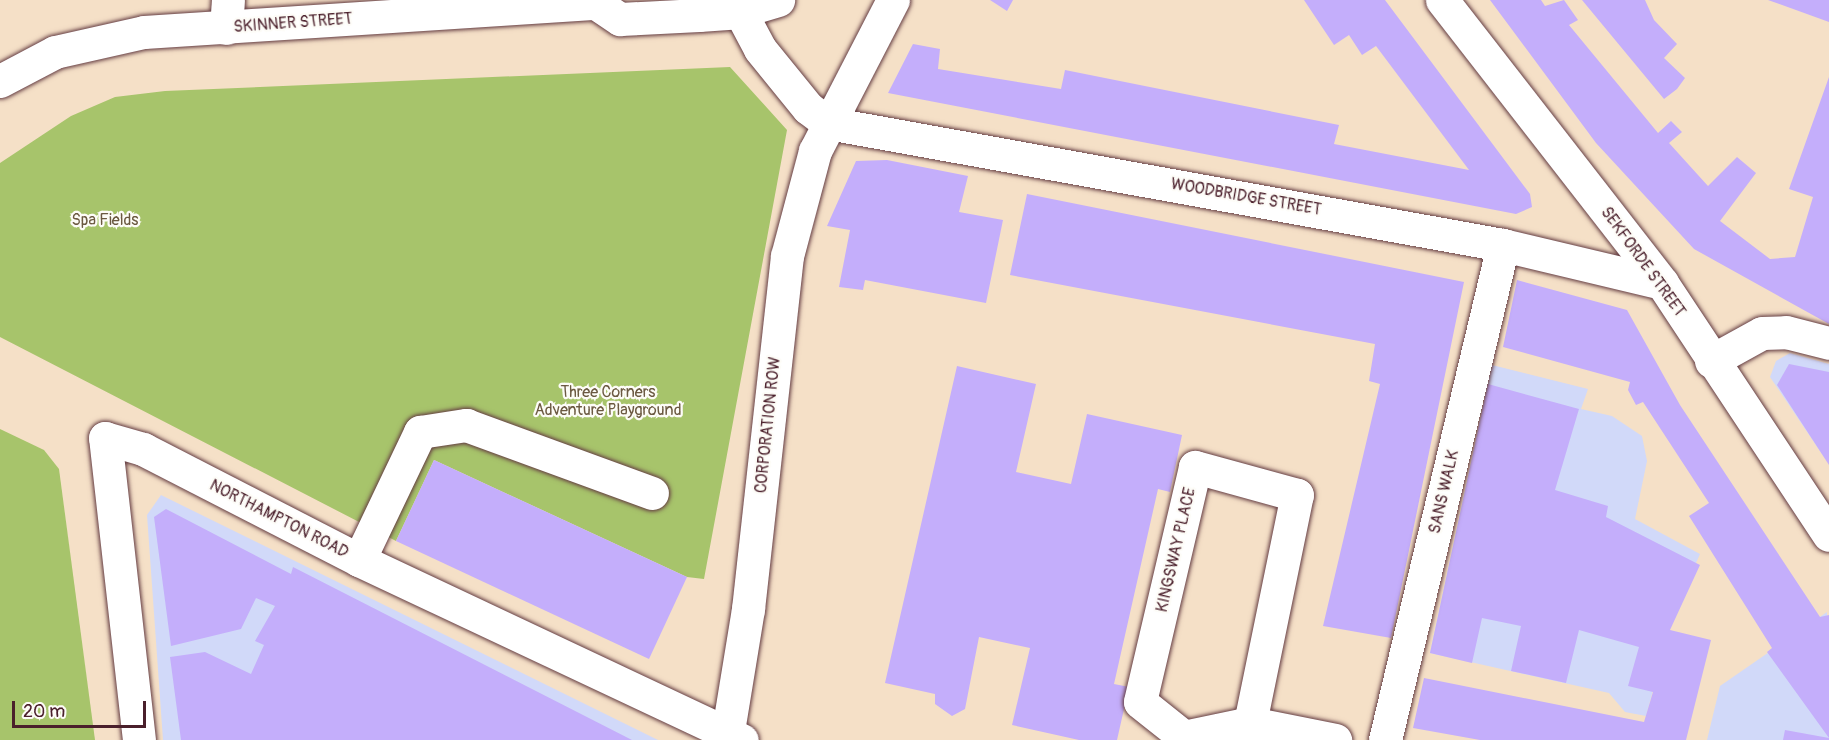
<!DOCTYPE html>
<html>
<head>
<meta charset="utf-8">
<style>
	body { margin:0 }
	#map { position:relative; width:1829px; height:740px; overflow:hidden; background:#f5e0c7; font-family:Pangolin,sans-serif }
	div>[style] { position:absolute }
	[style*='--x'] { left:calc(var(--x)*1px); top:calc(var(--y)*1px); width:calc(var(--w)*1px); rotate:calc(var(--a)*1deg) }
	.built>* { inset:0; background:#d1d9f9 }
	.green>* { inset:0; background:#a7c46b }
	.building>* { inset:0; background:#c4aefb }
	.roads { filter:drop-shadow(0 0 2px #643c42) drop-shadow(0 0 2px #643c42) }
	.minor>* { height:33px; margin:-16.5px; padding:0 16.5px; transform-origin:16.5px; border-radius:16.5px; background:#fff }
	.major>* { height:33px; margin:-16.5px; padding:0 16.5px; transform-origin:16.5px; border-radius:16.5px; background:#fff }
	span { translate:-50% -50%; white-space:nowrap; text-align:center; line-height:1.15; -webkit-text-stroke:4.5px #fdfcf7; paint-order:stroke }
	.street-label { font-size:16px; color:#4a1f2b }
	.park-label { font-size:16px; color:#6b5941 }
	.scale { position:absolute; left:12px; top:701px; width:134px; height:27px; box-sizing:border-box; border:3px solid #4a1f2b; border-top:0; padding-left:8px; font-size:18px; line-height:21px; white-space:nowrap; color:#4a1f2b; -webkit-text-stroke:4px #fdfcf7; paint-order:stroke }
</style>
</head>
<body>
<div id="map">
	<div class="built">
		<i style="clip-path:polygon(1790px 353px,1829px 364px,1829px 449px,1822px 454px,1770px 377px,1776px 361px)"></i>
		<i style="clip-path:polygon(1492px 365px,1588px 389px,1581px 409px,1612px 416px,1642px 436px,1647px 461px,1635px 519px,1700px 554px,1675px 610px,1646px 716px,1625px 712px,1609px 693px,1430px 653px)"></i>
		<i style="clip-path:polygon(161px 495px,658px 740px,163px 740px,147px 515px)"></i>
		<i style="clip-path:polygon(1827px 612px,1829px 740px,1707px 740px,1720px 686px)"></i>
	</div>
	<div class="green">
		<i style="clip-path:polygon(730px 67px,787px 130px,704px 579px,687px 577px,434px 460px,396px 541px,0 337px,0 163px,71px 116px,115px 97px,165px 91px)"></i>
		<i style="clip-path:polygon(0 429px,44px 450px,59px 469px,95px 740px,0 740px)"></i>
	</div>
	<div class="building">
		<i style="clip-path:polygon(990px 0,1013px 0,1007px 11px)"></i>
		<i style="clip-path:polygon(1304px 0,1385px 0,1530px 194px,1532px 207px,1516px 214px,888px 93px,913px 44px,940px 49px,938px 69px,1061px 89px,1065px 70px,1339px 125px,1334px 144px,1469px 170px,1376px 46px,1362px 55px,1349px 35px,1334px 45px)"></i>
		<i style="clip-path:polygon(1490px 0,1541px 0,1545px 6px,1564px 0,1578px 20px,1569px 25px,1658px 133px,1671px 121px,1682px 132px,1669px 143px,1708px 186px,1737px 157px,1756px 173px,1720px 221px,1770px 259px,1795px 257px,1813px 197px,1789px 189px,1829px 77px,1829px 324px,1694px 249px,1596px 143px)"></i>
		<i style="clip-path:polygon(1582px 0,1645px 0,1654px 20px,1677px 44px,1664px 58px,1685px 78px,1677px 89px,1664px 99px)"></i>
		<i style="clip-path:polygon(1768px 0,1829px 0,1829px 22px)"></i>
		<i style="clip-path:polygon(887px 160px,968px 176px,959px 212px,1003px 220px,986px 303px,865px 280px,863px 290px,839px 287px,850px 230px,827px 226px,856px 161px)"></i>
		<i style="clip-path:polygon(1027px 194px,1464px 282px,1391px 638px,1323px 626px,1380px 384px,1369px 381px,1375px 344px,1010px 275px)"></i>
		<i style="clip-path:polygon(1517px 280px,1627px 310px,1680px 405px,1820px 617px,1829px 615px,1829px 738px,1767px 652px,1772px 648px,1689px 516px,1709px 503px,1643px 402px,1636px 405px,1628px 390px,1630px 382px,1503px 347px)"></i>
		<i style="clip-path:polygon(1789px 364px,1829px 372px,1829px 465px,1777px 385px)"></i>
		<i style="clip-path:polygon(957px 366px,1036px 384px,1016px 472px,1071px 484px,1087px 414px,1182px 435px,1170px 492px,1158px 489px,1114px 684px,1129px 687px,1117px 740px,1079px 740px,1012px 725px,1030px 648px,979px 637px,965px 709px,952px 716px,935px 704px,935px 694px,885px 683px)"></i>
		<i style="clip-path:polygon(1488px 384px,1579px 409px,1555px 490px,1608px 506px,1606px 517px,1700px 565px,1670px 630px,1711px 640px,1686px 740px,1480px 740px,1413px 728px,1424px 678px,1644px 722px,1653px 692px,1628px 686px,1639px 647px,1579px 630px,1566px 683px,1511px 671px,1521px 626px,1482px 618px,1472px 663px,1430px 653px)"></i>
		<i style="clip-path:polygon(434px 460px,687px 577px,649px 659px,396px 541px)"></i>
		<i style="clip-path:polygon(166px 509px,291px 574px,293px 567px,632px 740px,181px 740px,170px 657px,205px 652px,251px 674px,264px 645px,255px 641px,275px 606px,256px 598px,241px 629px,171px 646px,154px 517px)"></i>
		<i style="clip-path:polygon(1785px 730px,1829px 738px,1829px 740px,1783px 740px)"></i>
	</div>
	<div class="roads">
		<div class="minor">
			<i style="--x:734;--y:0;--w:55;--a:62"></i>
			<i style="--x:760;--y:49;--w:76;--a:50.9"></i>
			<i style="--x:808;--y:108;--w:25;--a:37"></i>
			<i style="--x:1442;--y:0;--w:358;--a:52.1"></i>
			<i style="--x:1662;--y:283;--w:302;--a:56.5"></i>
			<i style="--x:226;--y:28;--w:28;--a:-86"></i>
			<i style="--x:828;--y:123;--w:686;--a:10.25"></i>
			<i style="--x:1503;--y:245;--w:163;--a:13.4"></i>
			<i style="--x:1711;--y:361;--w:58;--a:-28.8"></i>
			<i style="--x:1762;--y:333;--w:24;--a:-2"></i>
			<i style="--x:1786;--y:332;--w:44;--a:14.3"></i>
			<i style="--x:359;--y:560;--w:142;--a:-64.5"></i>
			<i style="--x:420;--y:432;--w:47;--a:-8.7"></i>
			<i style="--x:466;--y:425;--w:198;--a:20.1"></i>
			<i style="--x:1250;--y:723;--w:233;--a:-78.4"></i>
			<i style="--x:1297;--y:495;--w:106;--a:-164.6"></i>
			<i style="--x:1195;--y:467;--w:241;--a:103.2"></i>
			<i style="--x:1140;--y:702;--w:56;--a:38.5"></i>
			<i style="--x:1184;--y:737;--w:67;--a:-12"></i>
			<i style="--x:1250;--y:723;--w:87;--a:11.3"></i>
			<i style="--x:728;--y:731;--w:124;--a:-80.7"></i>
			<i style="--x:748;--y:609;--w:355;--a:-83.7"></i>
			<i style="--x:787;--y:256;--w:109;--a:-75.1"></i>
			<i style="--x:815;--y:151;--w:170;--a:-62.7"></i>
			<i style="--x:139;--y:740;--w:304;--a:-96.4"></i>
			<i style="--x:105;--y:438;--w:40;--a:16"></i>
			<i style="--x:143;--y:449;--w:243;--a:27.2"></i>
			<i style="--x:359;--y:560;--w:423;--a:25.2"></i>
			<i style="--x:1385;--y:740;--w:509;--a:-76.59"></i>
		</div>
		<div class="major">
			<i style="--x:0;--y:81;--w:62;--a:-27.8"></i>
			<i style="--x:55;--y:52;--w:91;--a:-12.7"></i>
			<i style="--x:144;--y:32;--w:453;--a:-3.7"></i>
			<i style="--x:596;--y:3;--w:29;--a:34"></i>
			<i style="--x:620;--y:19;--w:79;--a:-2.9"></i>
			<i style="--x:699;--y:15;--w:39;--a:-4"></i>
			<i style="--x:738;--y:12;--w:42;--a:-16.7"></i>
		</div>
	</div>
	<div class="street-label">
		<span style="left:293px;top:23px;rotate:-4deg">SKINNER STREET</span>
		<span style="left:1246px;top:197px;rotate:10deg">WOODBRIDGE STREET</span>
		<span style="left:1643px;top:262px;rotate:54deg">SEKFORDE STREET</span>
		<span style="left:768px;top:425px;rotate:-84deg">CORPORATION ROW</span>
		<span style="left:1444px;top:492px;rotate:-77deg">SANS WALK</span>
		<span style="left:279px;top:519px;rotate:27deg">NORTHAMPTON ROAD</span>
		<span style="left:1176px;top:550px;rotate:-77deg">KINGSWAY PLACE</span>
	</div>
	<div class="park-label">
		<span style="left:105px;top:220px">Spa Fields</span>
		<span style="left:608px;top:401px">Three Corners<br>Adventure Playground</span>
	</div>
	<div class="scale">20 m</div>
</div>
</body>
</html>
